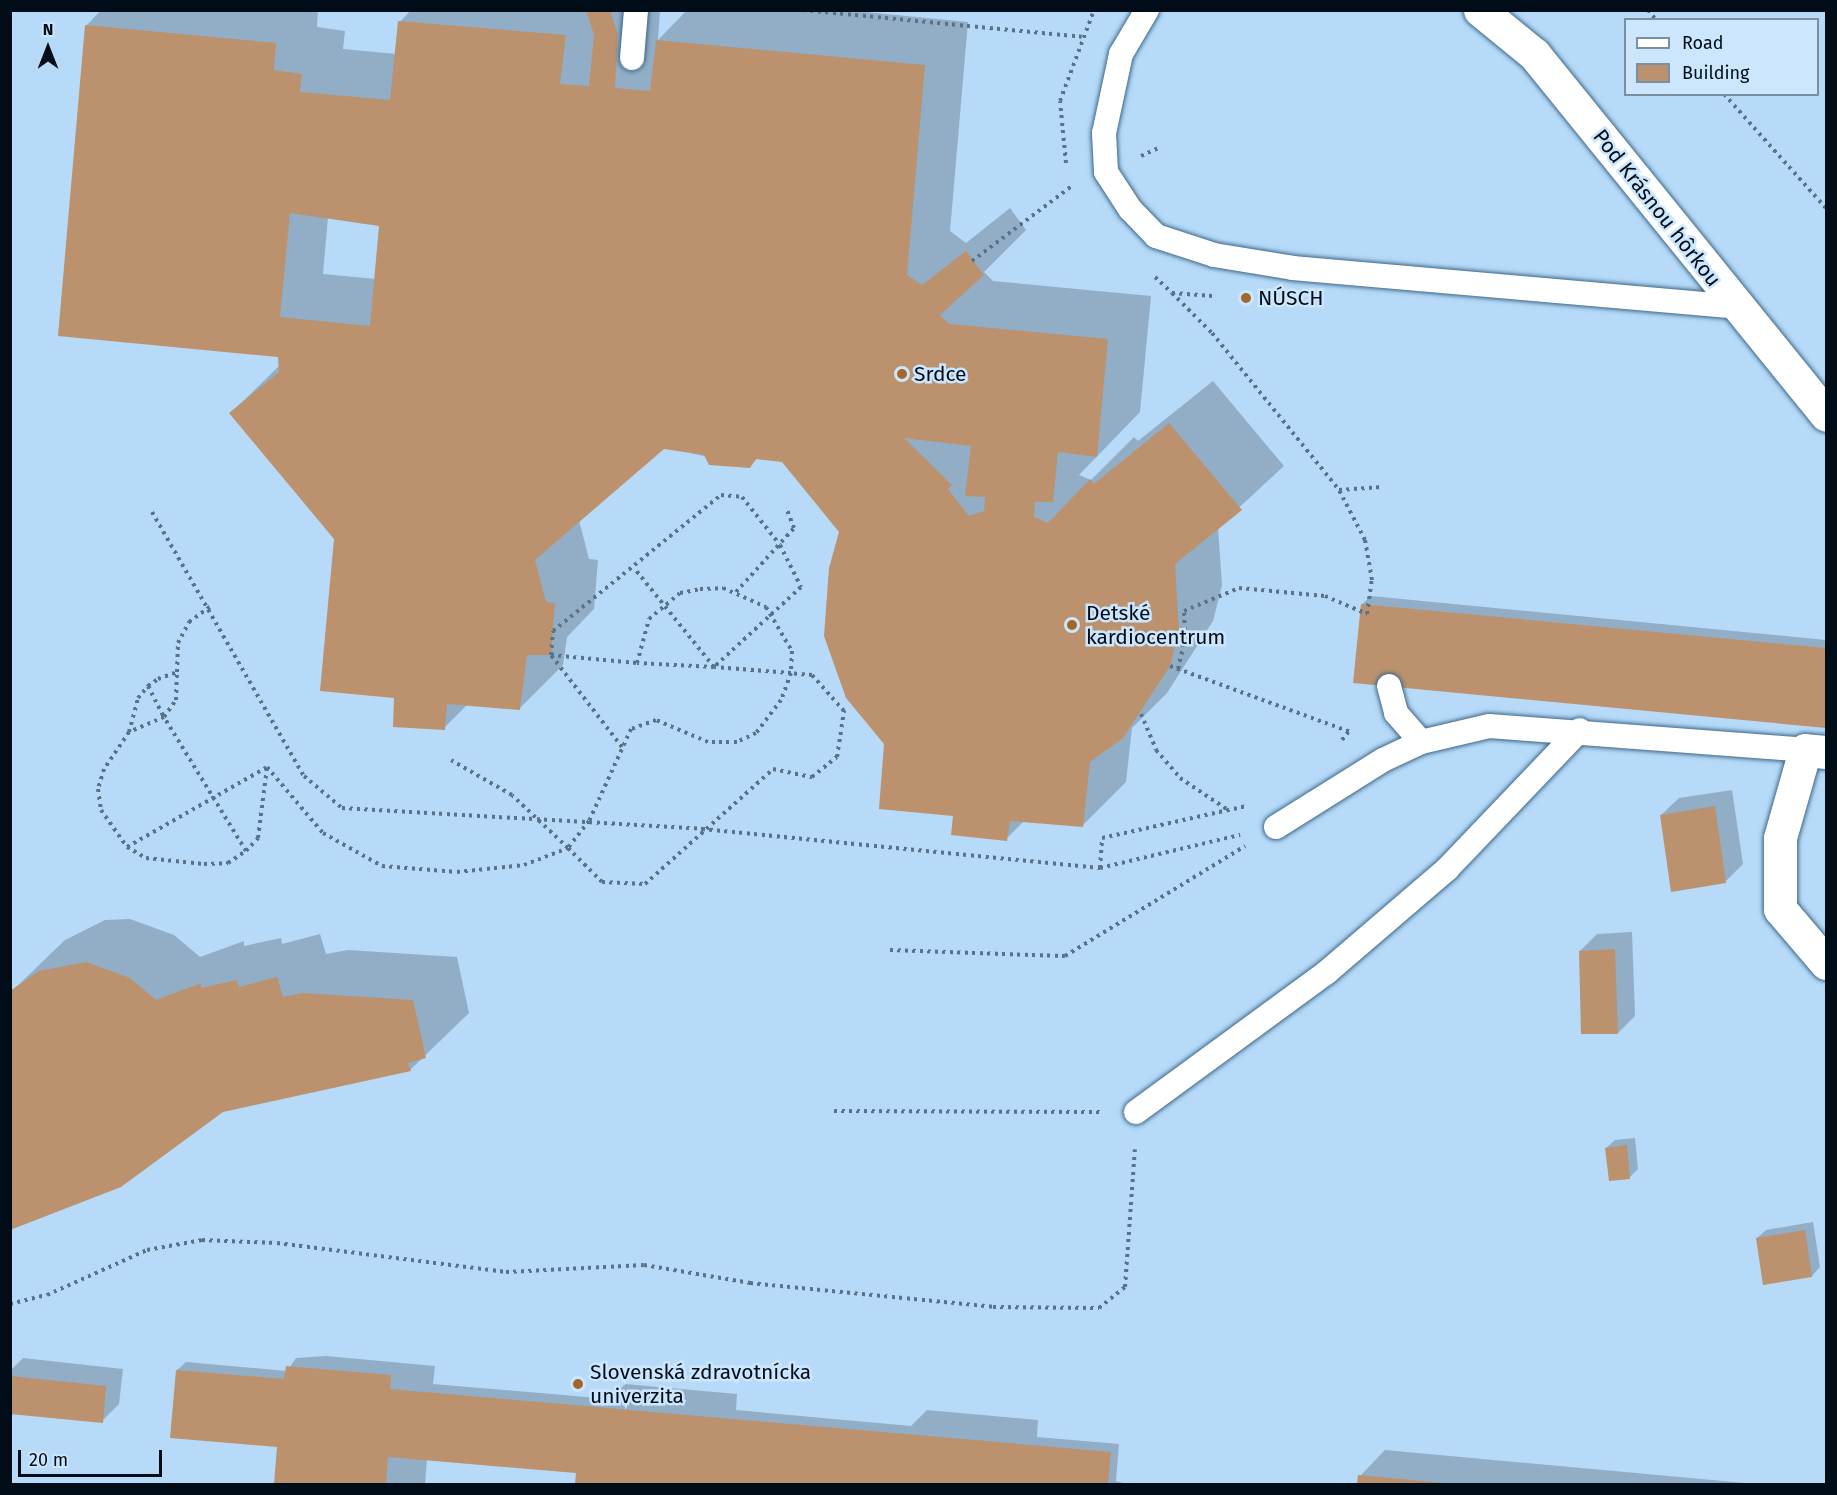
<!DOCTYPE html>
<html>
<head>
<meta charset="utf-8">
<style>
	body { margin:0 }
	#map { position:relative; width:1837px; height:1495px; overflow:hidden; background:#b6daf8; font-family:"Fira Sans",sans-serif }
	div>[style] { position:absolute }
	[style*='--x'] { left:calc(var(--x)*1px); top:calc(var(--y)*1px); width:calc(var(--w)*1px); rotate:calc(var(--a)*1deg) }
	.shadow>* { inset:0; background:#0003 }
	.building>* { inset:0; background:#bb926d }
	.path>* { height:4px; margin-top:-2px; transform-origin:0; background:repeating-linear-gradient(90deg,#5a7287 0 3px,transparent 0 7.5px) }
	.roads { filter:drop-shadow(0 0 2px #3e6788) drop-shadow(0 0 2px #3e6788) }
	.service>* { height:24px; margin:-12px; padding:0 12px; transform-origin:12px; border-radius:12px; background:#fff }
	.minor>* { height:33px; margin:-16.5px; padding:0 16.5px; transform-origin:16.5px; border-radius:16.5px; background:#fff }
	.dots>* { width:16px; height:16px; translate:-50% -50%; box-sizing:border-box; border:3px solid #cbe6fd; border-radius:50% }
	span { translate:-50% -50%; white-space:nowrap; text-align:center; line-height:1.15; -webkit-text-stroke:5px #cbe6fd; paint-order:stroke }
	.street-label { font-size:21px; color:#000d19 }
	.poi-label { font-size:21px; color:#000d19 }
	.left { translate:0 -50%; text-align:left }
	.frame { position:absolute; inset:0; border:12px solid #000d19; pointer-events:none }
	.legend { position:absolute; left:1624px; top:18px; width:195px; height:78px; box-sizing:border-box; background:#cbe6fd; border:2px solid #7a8fa2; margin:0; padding:8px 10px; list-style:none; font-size:18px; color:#000d19 }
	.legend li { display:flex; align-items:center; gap:12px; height:30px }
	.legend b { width:30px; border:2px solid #7a8fa2 }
	.north { position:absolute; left:18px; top:18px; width:60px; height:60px; -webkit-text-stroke:4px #cbe6fd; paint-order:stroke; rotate:0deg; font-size:16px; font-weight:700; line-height:24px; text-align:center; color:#000d19 }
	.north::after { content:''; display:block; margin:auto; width:21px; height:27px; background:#000d19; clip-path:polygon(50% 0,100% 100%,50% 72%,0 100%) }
	.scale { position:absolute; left:18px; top:1450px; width:144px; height:27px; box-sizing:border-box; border:3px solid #000d19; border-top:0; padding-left:8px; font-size:18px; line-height:21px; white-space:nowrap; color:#000d19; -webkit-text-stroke:4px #cbe6fd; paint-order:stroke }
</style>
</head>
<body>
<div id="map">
	<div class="shadow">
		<i style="clip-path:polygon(evenodd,101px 10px,318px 10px,317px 27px,345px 31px,343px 49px,397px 54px,400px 22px,411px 10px,660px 10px,658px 40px,687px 10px,845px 10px,968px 22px,950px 231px,966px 243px,1010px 208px,1026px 230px,984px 272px,993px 281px,1151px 296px,1140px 412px,1079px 475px,1091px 480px,1134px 437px,1138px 441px,1213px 381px,1284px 466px,1218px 527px,1222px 585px,1213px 621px,1167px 693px,1132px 728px,1126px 782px,1083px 825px,1025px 820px,1006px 839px,955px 814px,886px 743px,841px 532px,783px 461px,758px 458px,749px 466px,663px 447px,579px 520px,589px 559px,598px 560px,594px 609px,567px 637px,563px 665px,520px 708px,468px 704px,444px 728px,395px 696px,336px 538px,231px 413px,280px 365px,280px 356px,86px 26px,101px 10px,328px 217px,381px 225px,376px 279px,323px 274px,328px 217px)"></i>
		<i style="clip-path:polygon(1371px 596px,1826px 640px,1826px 726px,1354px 681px,1362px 604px)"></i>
		<i style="clip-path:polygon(1732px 790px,1743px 864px,1726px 881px,1661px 815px,1679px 798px)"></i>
		<i style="clip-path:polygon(130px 919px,174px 935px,200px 957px,244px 941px,244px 946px,281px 938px,282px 944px,320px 934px,326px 954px,348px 950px,457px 957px,469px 1013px,410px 1070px,223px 1110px,121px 1186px,10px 1228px,10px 993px,65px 940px,105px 920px)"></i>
		<i style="clip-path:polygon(1632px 932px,1635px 1016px,1618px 1033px,1580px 951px,1597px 934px)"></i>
		<i style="clip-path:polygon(1635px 1138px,1638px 1169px,1630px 1177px,1606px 1148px,1615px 1140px)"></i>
		<i style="clip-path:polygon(1813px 1222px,1820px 1267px,1812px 1276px,1757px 1238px,1766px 1230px)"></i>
		<i style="clip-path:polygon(326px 1356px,435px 1366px,433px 1384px,610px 1399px,625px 1384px,737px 1394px,736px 1410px,911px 1426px,927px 1410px,1038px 1420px,1037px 1437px,1119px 1444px,1116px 1481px,1126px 1484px,577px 1484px,578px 1472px,427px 1459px,425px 1484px,275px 1484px,279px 1443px,177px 1370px,186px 1362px,287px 1371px,296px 1358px)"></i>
		<i style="clip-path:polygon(23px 1358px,123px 1369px,119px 1404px,102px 1421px,10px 1413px,10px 1371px)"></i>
		<i style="clip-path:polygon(1385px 1450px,1756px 1484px,1359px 1484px,1360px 1476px)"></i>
	</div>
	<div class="building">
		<i style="clip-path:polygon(evenodd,586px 10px,610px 10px,618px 35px,615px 88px,650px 91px,656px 40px,925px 65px,907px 275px,922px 285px,966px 251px,984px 275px,940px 315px,949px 324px,1108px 339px,1097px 457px,1058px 452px,1053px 502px,1035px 502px,1034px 517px,1048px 523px,1090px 479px,1094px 484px,1169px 423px,1242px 510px,1175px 564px,1179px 630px,1170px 666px,1123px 738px,1090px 762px,1083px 827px,1010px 821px,1007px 841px,951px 835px,953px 816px,879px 809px,884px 744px,846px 698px,824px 636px,829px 568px,839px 532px,782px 462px,756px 459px,750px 468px,709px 465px,704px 455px,664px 449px,535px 560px,546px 602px,555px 603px,551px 655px,527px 655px,520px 710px,447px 704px,445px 730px,393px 727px,394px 698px,320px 691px,334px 539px,229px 413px,279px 372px,278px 357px,58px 336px,85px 25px,276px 43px,274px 70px,302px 74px,300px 92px,390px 100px,398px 21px,566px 35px,560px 84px,589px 86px,594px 35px,586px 10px,290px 213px,379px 226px,370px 326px,280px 317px,290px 213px,586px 10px,904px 438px,971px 446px,965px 496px,985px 497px,984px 511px,969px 516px,948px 489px,952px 485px,904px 438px)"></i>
		<i style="clip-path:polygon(1361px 604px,1826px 648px,1826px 728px,1353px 683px)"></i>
		<i style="clip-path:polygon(1715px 806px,1726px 883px,1671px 892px,1660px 815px)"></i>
		<i style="clip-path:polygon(1615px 949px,1618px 1034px,1581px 1034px,1579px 951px)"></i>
		<i style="clip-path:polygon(86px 962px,130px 978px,156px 1000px,201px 983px,201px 988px,237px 980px,239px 987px,277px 977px,283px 997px,303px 993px,413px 1000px,426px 1058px,408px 1063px,411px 1071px,223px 1112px,121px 1187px,10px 1230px,10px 991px,39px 971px)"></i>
		<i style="clip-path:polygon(1627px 1145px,1630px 1179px,1609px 1181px,1605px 1148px)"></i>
		<i style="clip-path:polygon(1805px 1230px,1812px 1277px,1763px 1285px,1756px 1238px)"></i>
		<i style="clip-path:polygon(286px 1366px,391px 1375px,390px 1389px,1111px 1452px,1108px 1484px,575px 1484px,576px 1473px,388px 1457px,386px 1484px,274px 1484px,277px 1447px,170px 1438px,176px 1370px,284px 1379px)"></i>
		<i style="clip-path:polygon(10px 1376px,106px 1386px,103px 1423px,10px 1414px)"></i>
		<i style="clip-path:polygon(1358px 1475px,1444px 1483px,1444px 1484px,1357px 1484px)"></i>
	</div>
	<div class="path">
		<i style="--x:803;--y:10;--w:280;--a:5.5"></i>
		<i style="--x:1648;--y:10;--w:13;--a:51"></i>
		<i style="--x:1724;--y:94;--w:153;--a:48.2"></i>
		<i style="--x:1141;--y:156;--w:21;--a:-25"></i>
		<i style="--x:1066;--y:163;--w:62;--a:-95.5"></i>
		<i style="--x:1060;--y:101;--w:97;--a:-69.5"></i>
		<i style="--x:972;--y:261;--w:125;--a:-36.9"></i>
		<i style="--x:1155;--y:277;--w:23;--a:43"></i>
		<i style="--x:1172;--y:293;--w:41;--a:4.2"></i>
		<i style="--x:1172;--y:293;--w:57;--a:45"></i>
		<i style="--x:1212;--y:333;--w:202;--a:51"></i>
		<i style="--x:1339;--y:490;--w:43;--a:-4"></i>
		<i style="--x:152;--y:512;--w:305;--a:60.1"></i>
		<i style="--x:304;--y:776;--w:50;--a:40.1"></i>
		<i style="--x:342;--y:808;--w:361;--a:3.3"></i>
		<i style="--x:702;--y:829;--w:400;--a:5.6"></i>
		<i style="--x:1100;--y:868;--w:144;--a:-13.3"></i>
		<i style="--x:736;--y:592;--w:86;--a:-47.8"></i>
		<i style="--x:794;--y:528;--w:22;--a:-111"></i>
		<i style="--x:551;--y:655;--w:24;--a:-85"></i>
		<i style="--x:553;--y:631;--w:216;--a:-39"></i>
		<i style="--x:721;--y:495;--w:21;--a:5"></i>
		<i style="--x:742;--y:497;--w:61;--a:51.6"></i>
		<i style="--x:780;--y:545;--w:47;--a:63.4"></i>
		<i style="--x:801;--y:587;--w:118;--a:137.4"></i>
		<i style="--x:714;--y:667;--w:127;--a:-128.9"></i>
		<i style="--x:1170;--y:666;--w:192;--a:20.1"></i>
		<i style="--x:1178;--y:669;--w:32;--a:-77"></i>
		<i style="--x:1185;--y:638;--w:27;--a:-92"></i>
		<i style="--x:1184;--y:611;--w:60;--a:-22.7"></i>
		<i style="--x:1239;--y:588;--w:86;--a:5.3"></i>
		<i style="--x:1325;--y:596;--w:46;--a:23.2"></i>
		<i style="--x:1367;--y:614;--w:34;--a:-82"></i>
		<i style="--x:1372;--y:580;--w:41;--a:-99.9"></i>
		<i style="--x:1365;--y:540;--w:56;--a:-117.5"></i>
		<i style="--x:148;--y:686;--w:35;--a:63"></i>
		<i style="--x:164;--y:717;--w:38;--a:157"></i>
		<i style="--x:129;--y:732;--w:35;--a:-75"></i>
		<i style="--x:138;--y:698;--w:16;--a:-50"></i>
		<i style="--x:148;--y:686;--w:12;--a:-35"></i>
		<i style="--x:158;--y:679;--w:20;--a:-20"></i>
		<i style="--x:177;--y:672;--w:29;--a:-88"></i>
		<i style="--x:178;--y:643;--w:24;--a:-62"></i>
		<i style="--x:189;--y:622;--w:26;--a:-36"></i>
		<i style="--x:1141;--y:714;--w:39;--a:67"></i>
		<i style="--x:1156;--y:750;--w:37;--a:49"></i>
		<i style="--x:1180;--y:778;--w:58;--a:33.7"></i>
		<i style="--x:129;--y:732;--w:45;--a:124"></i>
		<i style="--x:104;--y:769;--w:21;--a:107"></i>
		<i style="--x:98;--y:789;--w:21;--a:82"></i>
		<i style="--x:101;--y:810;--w:45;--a:54.9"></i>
		<i style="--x:127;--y:847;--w:22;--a:30"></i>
		<i style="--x:146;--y:858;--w:58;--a:5.9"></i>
		<i style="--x:204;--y:864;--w:24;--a:-2"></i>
		<i style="--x:228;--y:863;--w:22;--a:-34"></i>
		<i style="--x:246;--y:851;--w:157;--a:-121.5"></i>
		<i style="--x:164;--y:717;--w:21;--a:-55"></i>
		<i style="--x:176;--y:700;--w:28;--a:-88"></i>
		<i style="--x:1342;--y:740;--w:11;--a:-52"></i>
		<i style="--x:622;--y:747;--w:116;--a:-127.7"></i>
		<i style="--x:551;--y:655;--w:86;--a:5.3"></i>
		<i style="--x:267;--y:767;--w:87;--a:49.7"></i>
		<i style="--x:323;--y:833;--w:68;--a:29.2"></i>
		<i style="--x:382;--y:866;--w:75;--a:4.6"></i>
		<i style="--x:457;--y:872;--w:67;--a:-6"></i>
		<i style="--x:524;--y:865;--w:47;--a:-21.1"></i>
		<i style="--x:568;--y:848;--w:48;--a:45"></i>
		<i style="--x:602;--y:882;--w:43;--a:2.7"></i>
		<i style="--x:645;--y:884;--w:172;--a:-41.9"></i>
		<i style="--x:773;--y:769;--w:40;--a:12"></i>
		<i style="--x:812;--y:777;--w:32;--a:-39"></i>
		<i style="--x:837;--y:757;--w:47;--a:-81.3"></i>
		<i style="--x:844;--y:711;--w:48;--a:-131.6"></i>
		<i style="--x:812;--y:675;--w:21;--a:-175"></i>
		<i style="--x:791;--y:673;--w:77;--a:-175.5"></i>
		<i style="--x:714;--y:667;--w:77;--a:-177"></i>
		<i style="--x:637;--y:663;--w:46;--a:-74.7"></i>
		<i style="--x:649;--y:619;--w:40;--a:-40"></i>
		<i style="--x:680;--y:593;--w:20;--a:-11"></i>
		<i style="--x:700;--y:589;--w:23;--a:-2"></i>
		<i style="--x:723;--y:588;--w:47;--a:23.8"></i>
		<i style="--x:766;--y:607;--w:51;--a:59.4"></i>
		<i style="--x:792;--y:651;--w:22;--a:93"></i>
		<i style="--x:791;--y:673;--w:29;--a:110"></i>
		<i style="--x:781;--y:700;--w:41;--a:127.1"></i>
		<i style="--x:756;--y:733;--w:21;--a:155"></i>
		<i style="--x:737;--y:742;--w:29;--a:180"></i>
		<i style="--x:708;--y:742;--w:56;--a:-157.1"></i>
		<i style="--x:656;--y:720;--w:27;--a:160"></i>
		<i style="--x:631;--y:729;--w:101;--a:114.5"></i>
		<i style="--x:589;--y:821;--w:34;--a:128"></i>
		<i style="--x:568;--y:848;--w:77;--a:-136.6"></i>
		<i style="--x:512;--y:795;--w:70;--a:-150.2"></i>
		<i style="--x:127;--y:847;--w:161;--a:-29.7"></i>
		<i style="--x:246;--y:851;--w:18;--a:-47"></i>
		<i style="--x:258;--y:838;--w:71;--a:-82.7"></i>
		<i style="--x:1100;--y:868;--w:30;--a:-86"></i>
		<i style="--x:1102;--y:838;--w:148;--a:-12.5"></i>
		<i style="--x:890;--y:950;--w:175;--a:2"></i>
		<i style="--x:1065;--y:956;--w:211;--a:-31.4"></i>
		<i style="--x:834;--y:1111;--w:266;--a:0.2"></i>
		<i style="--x:10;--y:1304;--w:38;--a:-14"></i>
		<i style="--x:47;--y:1295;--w:110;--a:-24.2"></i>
		<i style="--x:147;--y:1250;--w:56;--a:-10.3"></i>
		<i style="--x:202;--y:1240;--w:75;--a:2.3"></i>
		<i style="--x:277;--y:1243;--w:231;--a:7.2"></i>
		<i style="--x:506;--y:1272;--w:138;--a:-2.9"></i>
		<i style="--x:644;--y:1265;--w:108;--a:9.6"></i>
		<i style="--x:750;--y:1283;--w:244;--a:5.6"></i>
		<i style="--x:993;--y:1307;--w:106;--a:0.5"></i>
		<i style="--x:1099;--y:1308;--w:33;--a:-39"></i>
		<i style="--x:1125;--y:1287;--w:138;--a:-85.9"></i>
	</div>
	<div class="roads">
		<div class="service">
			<i style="--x:1147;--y:10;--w:51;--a:120.6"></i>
			<i style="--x:1121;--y:54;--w:81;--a:102.1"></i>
			<i style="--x:1104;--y:133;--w:39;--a:87"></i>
			<i style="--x:1106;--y:172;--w:44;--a:57"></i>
			<i style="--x:1130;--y:209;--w:37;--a:46"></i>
			<i style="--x:1156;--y:236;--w:61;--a:18.1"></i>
			<i style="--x:1214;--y:255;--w:80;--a:9.3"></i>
			<i style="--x:1293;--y:268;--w:446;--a:5"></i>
			<i style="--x:632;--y:58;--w:48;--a:-85.2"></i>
			<i style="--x:1389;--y:686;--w:28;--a:75"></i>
			<i style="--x:1396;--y:713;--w:38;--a:49"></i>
			<i style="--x:1276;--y:827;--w:126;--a:-32.1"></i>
			<i style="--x:1383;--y:760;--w:42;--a:-25.3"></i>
			<i style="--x:1421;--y:742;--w:70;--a:-13.2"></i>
			<i style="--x:1489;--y:726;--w:317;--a:4.3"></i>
			<i style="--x:1136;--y:1112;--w:237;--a:-36.2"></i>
			<i style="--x:1327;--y:972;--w:158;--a:-40.6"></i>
			<i style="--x:1447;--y:869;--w:192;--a:-46.3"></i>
		</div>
		<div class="minor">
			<i style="--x:1480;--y:10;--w:70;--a:39.2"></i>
			<i style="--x:1534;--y:54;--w:464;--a:51"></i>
			<i style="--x:1826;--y:752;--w:21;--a:-175"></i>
			<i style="--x:1805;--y:750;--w:91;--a:105.9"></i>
			<i style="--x:1780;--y:838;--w:71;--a:90"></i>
			<i style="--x:1780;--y:909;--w:71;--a:49.6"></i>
		</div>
	</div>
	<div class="dots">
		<i style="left:1246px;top:298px;background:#a36829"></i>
		<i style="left:902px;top:374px;background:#a36829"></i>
		<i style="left:1072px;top:625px;background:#a36829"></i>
		<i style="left:578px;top:1384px;background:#a36829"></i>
	</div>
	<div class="street-label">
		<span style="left:1657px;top:208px;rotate:52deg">Pod Krásnou hôrkou</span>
	</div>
	<div class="poi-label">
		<span class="left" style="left:1258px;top:298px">NÚSCH</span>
		<span class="left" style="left:914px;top:374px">Srdce</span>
		<span class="left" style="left:1086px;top:625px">Detské<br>kardiocentrum</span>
		<span class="left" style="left:590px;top:1384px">Slovenská zdravotnícka<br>univerzita</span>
	</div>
	<div class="frame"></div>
	<ul class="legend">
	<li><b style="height:8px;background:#fff"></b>Road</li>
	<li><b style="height:16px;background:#bb926d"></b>Building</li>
	</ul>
	<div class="north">N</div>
	<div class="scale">20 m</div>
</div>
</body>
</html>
